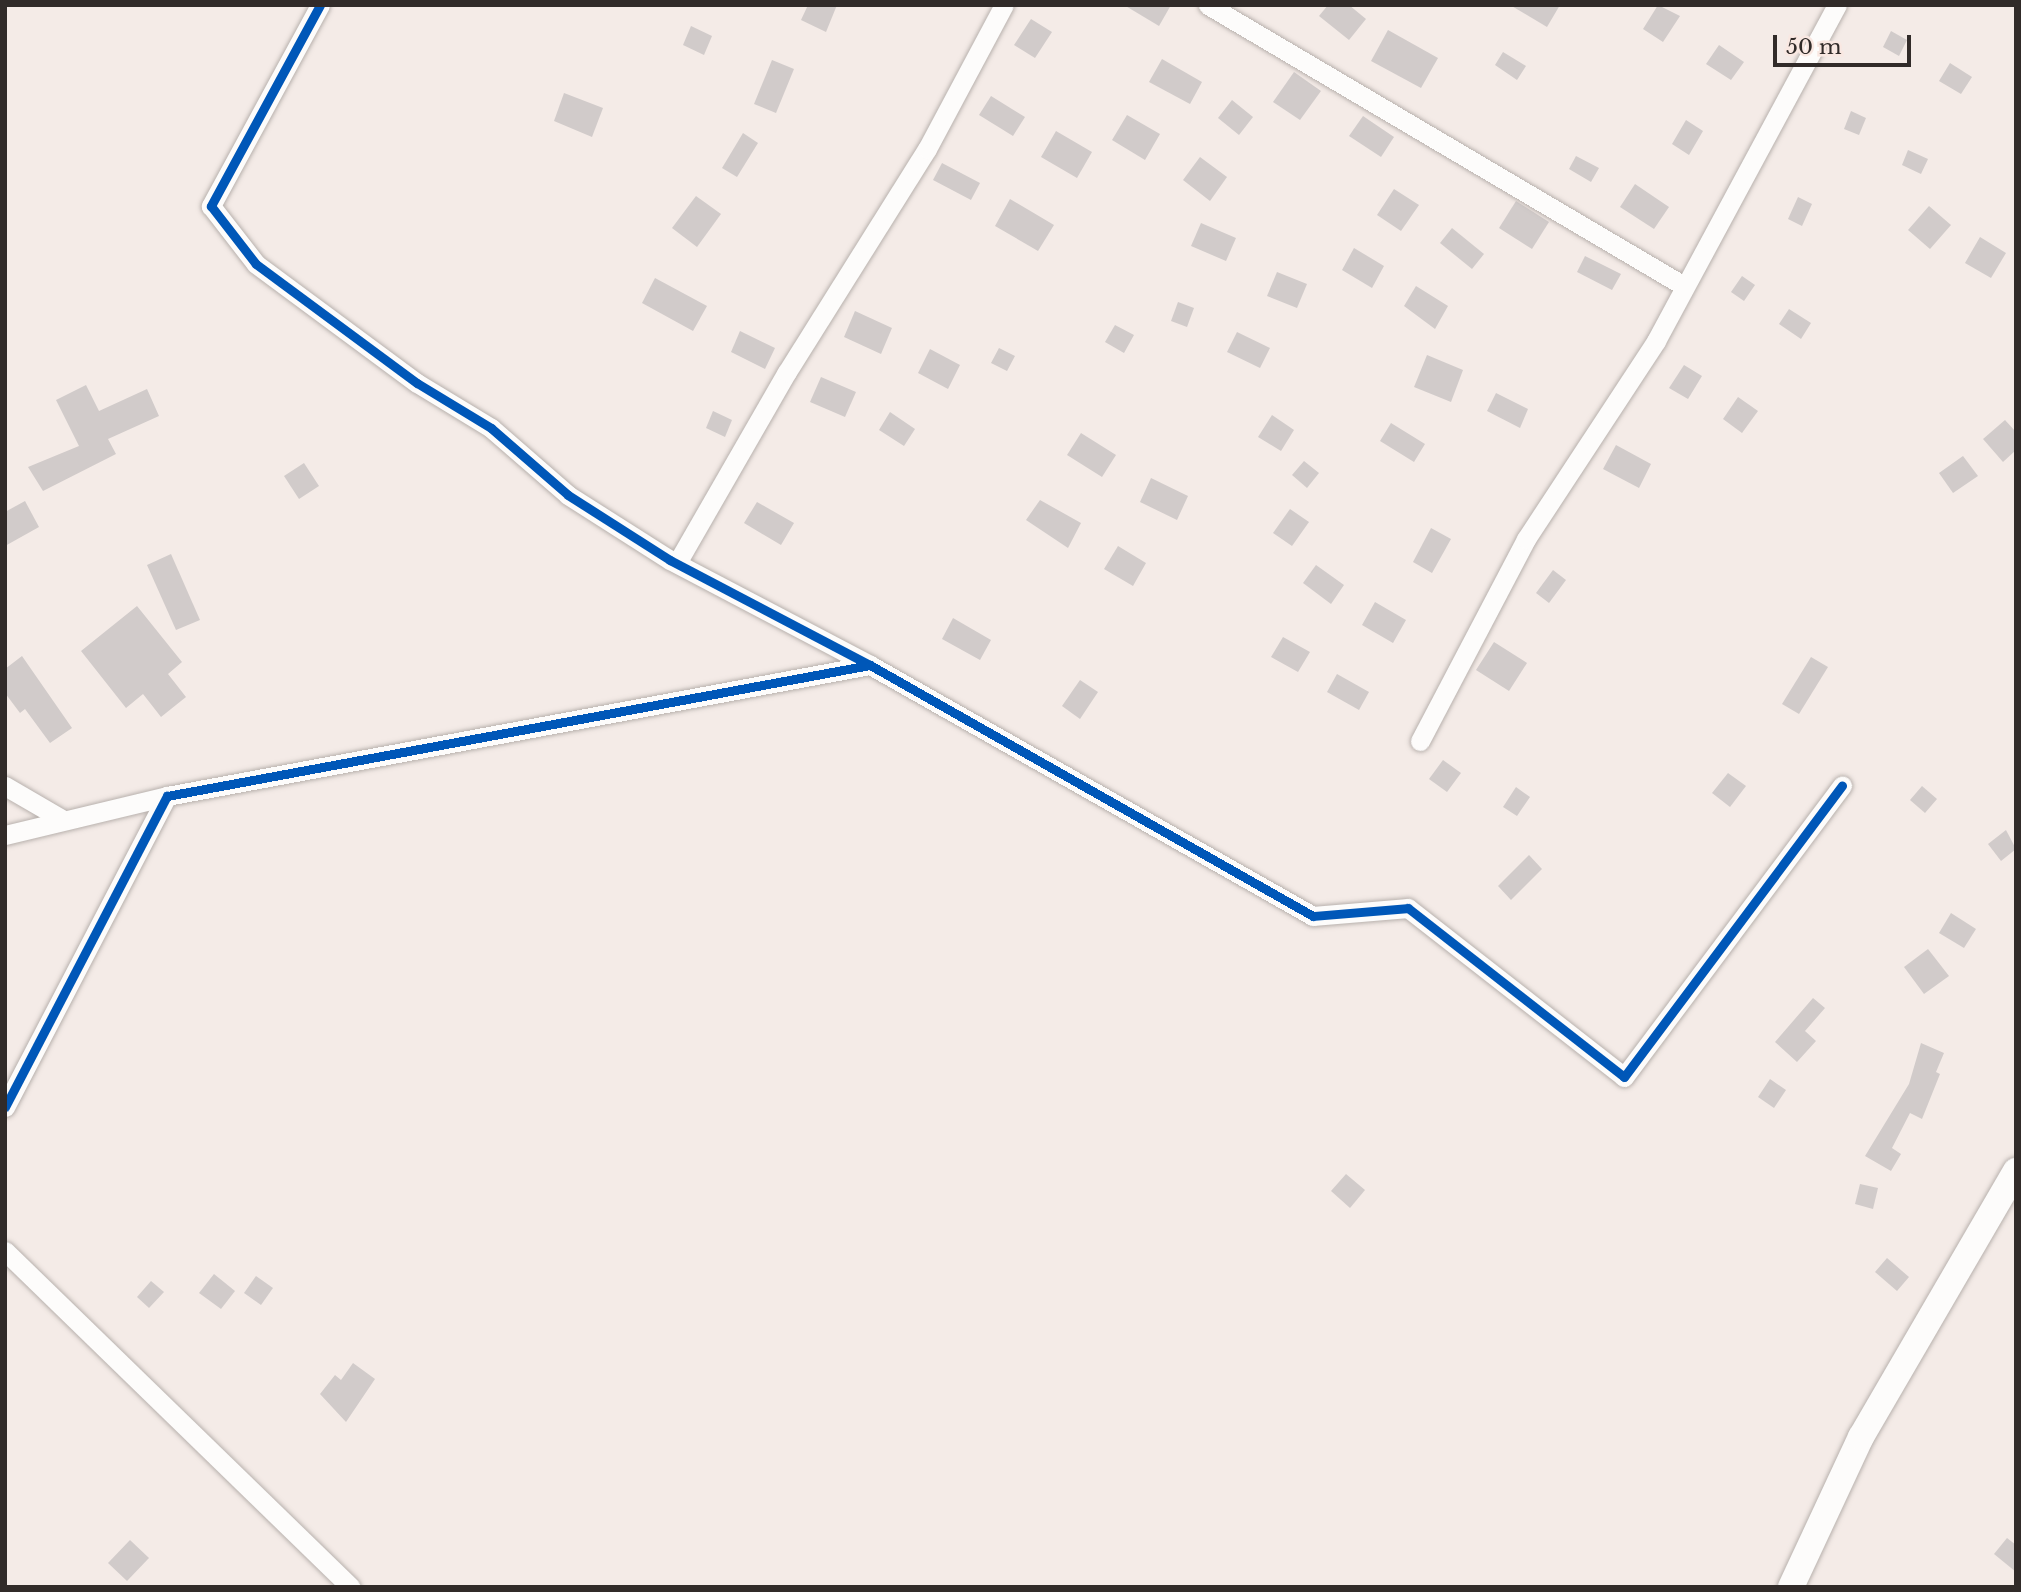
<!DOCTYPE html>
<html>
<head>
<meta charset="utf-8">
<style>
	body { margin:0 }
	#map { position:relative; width:2021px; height:1592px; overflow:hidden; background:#f4ebe7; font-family:"Libre Baskerville",serif }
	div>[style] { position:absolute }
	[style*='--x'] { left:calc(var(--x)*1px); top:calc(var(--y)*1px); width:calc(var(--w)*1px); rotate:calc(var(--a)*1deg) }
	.building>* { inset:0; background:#d1cbca }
	.roads { filter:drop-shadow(0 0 2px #b8b1ad) drop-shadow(0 0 2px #b8b1ad) }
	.street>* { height:19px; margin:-9.5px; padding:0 9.5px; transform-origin:9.5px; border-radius:9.5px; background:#fdfcfb }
	.secondary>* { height:26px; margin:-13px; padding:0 13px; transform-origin:13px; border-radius:13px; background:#fdfcfb }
	.cycleway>* { height:9px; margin:-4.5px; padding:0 4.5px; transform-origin:4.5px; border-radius:4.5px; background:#0057b8 }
	span { translate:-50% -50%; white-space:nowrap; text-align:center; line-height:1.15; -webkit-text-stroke:6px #f9e8e2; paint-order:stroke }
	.frame { position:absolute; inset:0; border:7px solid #312b29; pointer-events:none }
	.scale { position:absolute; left:1773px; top:35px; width:138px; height:32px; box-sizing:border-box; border:4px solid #312b29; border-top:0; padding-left:9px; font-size:21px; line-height:24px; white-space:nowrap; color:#312b29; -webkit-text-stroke:5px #f9e8e2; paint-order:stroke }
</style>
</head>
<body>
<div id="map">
	<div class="building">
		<i style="clip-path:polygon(808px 5px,837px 5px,826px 32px,801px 20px)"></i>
		<i style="clip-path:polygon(1124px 5px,1171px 5px,1159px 26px)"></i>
		<i style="clip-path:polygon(1328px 5px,1349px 5px,1366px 19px,1349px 40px,1319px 16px)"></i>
		<i style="clip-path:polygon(1510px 5px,1560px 5px,1547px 27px)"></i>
		<i style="clip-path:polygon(1658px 5px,1680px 16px,1663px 42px,1643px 29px)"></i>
		<i style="clip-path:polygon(1031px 19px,1052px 32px,1035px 58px,1014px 45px)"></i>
		<i style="clip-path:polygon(691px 26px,712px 36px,704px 55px,683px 45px)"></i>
		<i style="clip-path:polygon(1388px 30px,1438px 58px,1421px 88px,1371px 61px)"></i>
		<i style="clip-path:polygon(1891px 31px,1907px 40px,1899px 56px,1883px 47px)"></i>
		<i style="clip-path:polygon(1719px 45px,1744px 62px,1731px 80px,1706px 64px)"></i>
		<i style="clip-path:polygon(1503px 52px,1526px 66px,1517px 80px,1495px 65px)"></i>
		<i style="clip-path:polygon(1162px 59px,1202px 82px,1190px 104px,1149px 82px)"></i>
		<i style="clip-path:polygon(772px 60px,794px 69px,776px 113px,754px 104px)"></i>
		<i style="clip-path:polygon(1950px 63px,1972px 77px,1961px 94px,1939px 81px)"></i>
		<i style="clip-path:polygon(1294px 72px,1321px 91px,1300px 120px,1273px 102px)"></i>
		<i style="clip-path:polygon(564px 93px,603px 108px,592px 137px,554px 121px)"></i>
		<i style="clip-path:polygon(991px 96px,1025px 117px,1013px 136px,979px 115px)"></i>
		<i style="clip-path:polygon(1232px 100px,1253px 117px,1239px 135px,1218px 118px)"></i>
		<i style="clip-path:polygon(1851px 111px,1866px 118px,1859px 135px,1844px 129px)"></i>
		<i style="clip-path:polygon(1127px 115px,1160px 134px,1145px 160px,1112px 140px)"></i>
		<i style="clip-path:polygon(1363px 116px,1394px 137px,1381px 157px,1349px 136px)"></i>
		<i style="clip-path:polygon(1686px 120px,1703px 131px,1689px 155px,1672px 144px)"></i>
		<i style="clip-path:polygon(1056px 131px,1092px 152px,1077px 178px,1041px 157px)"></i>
		<i style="clip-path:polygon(743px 133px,758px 143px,737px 177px,722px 168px)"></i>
		<i style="clip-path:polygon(1908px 150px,1928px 159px,1921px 174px,1902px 165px)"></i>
		<i style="clip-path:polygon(1576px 156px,1599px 168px,1591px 182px,1569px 169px)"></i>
		<i style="clip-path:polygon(1200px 157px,1227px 177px,1210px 201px,1183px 180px)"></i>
		<i style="clip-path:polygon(942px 163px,980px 183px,971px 200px,933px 180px)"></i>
		<i style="clip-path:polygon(1635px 184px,1669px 207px,1654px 229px,1620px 207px)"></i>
		<i style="clip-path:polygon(1394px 189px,1419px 205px,1401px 231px,1377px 215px)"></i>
		<i style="clip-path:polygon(696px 196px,721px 214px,697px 247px,672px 228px)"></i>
		<i style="clip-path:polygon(1798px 197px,1812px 204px,1802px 226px,1788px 219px)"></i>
		<i style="clip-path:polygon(1010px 199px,1054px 225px,1038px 251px,995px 226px)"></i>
		<i style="clip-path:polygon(1516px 201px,1549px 222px,1532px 249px,1499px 228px)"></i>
		<i style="clip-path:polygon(1929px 206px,1951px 225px,1930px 249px,1908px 230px)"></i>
		<i style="clip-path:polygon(1201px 223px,1236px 238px,1226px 261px,1191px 246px)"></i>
		<i style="clip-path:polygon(1452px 228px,1484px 254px,1472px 269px,1440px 243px)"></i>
		<i style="clip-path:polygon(1980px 237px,2006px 253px,1991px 278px,1965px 263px)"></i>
		<i style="clip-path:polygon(1354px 248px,1384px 266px,1372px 288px,1342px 270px)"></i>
		<i style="clip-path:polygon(1585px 256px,1621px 274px,1612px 290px,1577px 272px)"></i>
		<i style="clip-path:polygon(1277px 272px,1307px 284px,1297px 308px,1267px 296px)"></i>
		<i style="clip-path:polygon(1742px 276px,1755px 285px,1744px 301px,1731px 292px)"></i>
		<i style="clip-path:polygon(655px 278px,707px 306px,693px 331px,642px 303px)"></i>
		<i style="clip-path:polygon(1416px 286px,1448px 306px,1435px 329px,1404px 306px)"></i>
		<i style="clip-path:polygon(1178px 302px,1194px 308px,1187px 327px,1171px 321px)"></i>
		<i style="clip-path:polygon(1789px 309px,1811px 323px,1801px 339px,1779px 324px)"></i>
		<i style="clip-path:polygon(855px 311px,892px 328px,881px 354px,844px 337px)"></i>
		<i style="clip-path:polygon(1115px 325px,1134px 335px,1124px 353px,1105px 342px)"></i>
		<i style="clip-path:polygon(740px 331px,775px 348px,765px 369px,731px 352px)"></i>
		<i style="clip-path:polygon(1237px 332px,1270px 348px,1260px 368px,1227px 352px)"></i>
		<i style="clip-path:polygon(999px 348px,1015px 356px,1007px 371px,991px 363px)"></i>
		<i style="clip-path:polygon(930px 349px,960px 365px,948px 389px,918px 373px)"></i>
		<i style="clip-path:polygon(1427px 355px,1463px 370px,1451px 402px,1414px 387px)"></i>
		<i style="clip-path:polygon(1684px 365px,1702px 376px,1688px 399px,1669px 388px)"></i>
		<i style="clip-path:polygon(821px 377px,856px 392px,845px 417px,810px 402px)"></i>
		<i style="clip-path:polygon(86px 385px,99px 411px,147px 389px,159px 416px,108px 439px,116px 454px,43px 491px,28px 467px,79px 446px,56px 400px)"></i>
		<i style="clip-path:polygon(1496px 393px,1528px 409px,1520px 428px,1487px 411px)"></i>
		<i style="clip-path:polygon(1738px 397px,1758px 411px,1742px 433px,1723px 419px)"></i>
		<i style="clip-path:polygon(713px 411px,732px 420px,725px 437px,706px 428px)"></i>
		<i style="clip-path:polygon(890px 412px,915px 429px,904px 446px,879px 430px)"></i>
		<i style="clip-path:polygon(1272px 415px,1294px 430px,1281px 451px,1258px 437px)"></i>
		<i style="clip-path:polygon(2005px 420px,2016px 432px,2016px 450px,2003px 462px,1983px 439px)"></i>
		<i style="clip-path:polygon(1391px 423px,1425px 444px,1414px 462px,1380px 441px)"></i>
		<i style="clip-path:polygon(1081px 433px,1116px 455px,1102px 477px,1067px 455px)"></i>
		<i style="clip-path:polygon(1616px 445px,1651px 464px,1639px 488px,1603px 469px)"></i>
		<i style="clip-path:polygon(1963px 456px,1978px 476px,1953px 493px,1939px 473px)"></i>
		<i style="clip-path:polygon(1304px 461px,1319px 473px,1307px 488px,1292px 475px)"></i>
		<i style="clip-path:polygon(304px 463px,319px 486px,299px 499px,284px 476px)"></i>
		<i style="clip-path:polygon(1151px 478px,1188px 496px,1177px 520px,1140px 502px)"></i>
		<i style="clip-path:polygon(1040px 500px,1081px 523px,1068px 548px,1026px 520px)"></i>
		<i style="clip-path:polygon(25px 501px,39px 527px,5px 546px,5px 512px)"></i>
		<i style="clip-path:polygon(757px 502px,794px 523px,781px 545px,744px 523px)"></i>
		<i style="clip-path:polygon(1290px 509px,1309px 522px,1292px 546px,1273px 533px)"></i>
		<i style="clip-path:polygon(1431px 528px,1451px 539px,1432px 573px,1413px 562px)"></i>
		<i style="clip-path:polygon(1118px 546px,1146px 563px,1133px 586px,1104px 569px)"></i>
		<i style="clip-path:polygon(171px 554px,200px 620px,176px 630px,147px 565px)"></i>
		<i style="clip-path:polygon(1316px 565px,1344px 585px,1331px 604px,1303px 583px)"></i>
		<i style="clip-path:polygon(1553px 570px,1566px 580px,1549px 603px,1536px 593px)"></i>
		<i style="clip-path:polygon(1375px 602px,1406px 620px,1393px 643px,1362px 625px)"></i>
		<i style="clip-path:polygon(137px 606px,182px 662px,168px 674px,186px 697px,161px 717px,143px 694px,126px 708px,81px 651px)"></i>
		<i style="clip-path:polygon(953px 618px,991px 640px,980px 660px,942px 639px)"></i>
		<i style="clip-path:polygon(1283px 637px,1310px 652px,1298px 672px,1271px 657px)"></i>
		<i style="clip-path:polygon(1494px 642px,1527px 663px,1509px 691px,1476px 670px)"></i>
		<i style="clip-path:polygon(22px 656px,72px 728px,50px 743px,25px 709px,20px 713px,5px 693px,5px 669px)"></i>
		<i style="clip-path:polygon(1811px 657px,1828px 667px,1799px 714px,1782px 704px)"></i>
		<i style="clip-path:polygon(1337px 674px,1369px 692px,1359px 710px,1327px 692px)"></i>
		<i style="clip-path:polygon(1080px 680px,1098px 692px,1080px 719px,1062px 706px)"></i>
		<i style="clip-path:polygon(1443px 760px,1461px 773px,1447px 792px,1429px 779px)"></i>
		<i style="clip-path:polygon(1728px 773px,1746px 786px,1730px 807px,1712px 793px)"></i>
		<i style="clip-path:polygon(1922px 786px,1937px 799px,1925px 813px,1910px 800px)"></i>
		<i style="clip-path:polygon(1516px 787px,1530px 797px,1517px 816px,1503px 807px)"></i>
		<i style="clip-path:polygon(2006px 830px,2016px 849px,2001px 861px,1988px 844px)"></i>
		<i style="clip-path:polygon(1529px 855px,1542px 869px,1511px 900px,1498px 886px)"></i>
		<i style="clip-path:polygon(1951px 913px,1976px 929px,1964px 948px,1939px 933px)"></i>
		<i style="clip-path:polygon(1928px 949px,1949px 976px,1924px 994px,1904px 967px)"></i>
		<i style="clip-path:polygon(1813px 998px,1825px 1008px,1805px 1031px,1816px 1041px,1797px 1062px,1775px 1042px)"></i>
		<i style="clip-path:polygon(1921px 1043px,1944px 1053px,1936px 1072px,1940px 1074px,1922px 1119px,1910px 1113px,1892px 1148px,1901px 1154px,1891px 1171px,1865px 1156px,1909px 1084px)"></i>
		<i style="clip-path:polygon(1770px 1079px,1786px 1090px,1774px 1108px,1758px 1097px)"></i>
		<i style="clip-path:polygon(1346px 1174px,1365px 1190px,1350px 1208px,1331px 1191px)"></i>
		<i style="clip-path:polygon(1860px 1184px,1878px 1188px,1873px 1209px,1855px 1204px)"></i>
		<i style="clip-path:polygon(1887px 1258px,1909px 1277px,1897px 1291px,1875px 1272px)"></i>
		<i style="clip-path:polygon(214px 1274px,235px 1291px,221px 1309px,199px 1293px)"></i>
		<i style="clip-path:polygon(256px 1276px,273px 1288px,261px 1305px,244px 1293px)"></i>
		<i style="clip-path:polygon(151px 1281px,164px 1292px,149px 1308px,137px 1297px)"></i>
		<i style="clip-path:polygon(353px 1363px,375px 1379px,346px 1422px,320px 1394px,335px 1375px,341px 1380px)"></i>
		<i style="clip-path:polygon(2007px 1538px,2016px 1545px,2016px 1572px,1994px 1554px)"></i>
		<i style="clip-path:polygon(130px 1540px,149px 1558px,127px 1581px,108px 1563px)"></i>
	</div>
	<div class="roads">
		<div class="street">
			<i style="--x:320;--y:5;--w:229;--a:118.5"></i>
			<i style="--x:211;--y:206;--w:73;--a:52.2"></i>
			<i style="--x:256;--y:264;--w:200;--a:36.5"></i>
			<i style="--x:417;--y:383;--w:87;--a:31.3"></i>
			<i style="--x:491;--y:428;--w:102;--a:41"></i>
			<i style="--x:568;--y:495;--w:121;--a:32.5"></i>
			<i style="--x:670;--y:560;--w:226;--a:27.7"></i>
			<i style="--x:1208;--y:5;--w:553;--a:30.55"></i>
			<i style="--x:677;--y:563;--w:220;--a:-60.1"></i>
			<i style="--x:787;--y:372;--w:263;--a:-57.9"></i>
			<i style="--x:927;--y:149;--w:163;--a:-61.9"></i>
			<i style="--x:1420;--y:741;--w:228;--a:-62.3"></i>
			<i style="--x:1526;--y:539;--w:237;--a:-56.7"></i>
			<i style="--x:1656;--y:341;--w:382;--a:-61.7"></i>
			<i style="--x:5;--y:786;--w:66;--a:30.1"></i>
			<i style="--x:5;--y:835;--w:167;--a:-13.5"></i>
			<i style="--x:5;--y:1107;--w:351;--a:-62.5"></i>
			<i style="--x:167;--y:796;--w:715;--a:-10.56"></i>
			<i style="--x:870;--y:665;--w:509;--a:29.54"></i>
			<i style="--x:1313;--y:916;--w:95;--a:-4.8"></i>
			<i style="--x:1408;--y:908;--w:274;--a:38"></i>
			<i style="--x:1624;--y:1077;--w:364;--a:-53.2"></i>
			<i style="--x:5;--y:1251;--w:482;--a:44.2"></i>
		</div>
		<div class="secondary">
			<i style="--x:1791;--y:1587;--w:166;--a:-65"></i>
			<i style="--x:1861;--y:1437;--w:308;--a:-59.8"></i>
		</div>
	</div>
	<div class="cycleway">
		<i style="--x:320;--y:5;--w:229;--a:118.5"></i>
		<i style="--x:211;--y:206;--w:73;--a:52.2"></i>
		<i style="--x:256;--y:264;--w:200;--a:36.5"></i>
		<i style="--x:417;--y:383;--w:87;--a:31.3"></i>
		<i style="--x:491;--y:428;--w:102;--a:41"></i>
		<i style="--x:568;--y:495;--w:121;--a:32.5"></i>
		<i style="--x:670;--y:560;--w:226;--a:27.7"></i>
		<i style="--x:5;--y:1107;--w:351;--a:-62.5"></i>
		<i style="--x:167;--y:796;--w:715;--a:-10.56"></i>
		<i style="--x:870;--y:665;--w:509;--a:29.54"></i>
		<i style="--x:1313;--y:916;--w:95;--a:-4.8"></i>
		<i style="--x:1408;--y:908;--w:274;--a:38"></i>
		<i style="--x:1624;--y:1077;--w:364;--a:-53.2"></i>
	</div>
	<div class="frame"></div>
	<div class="scale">50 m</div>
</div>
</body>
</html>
